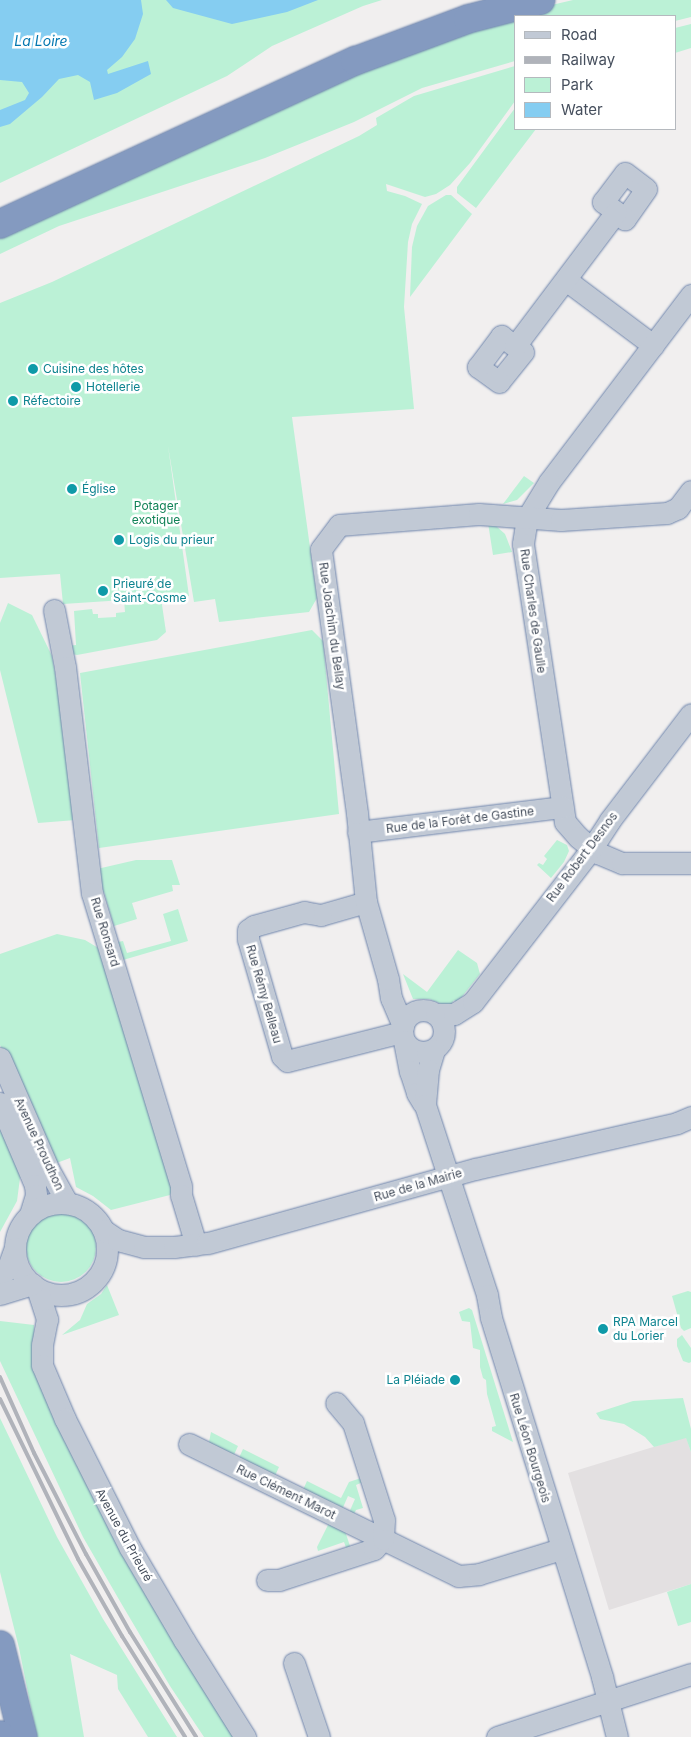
<!DOCTYPE html>
<html>
<head>
<meta charset="utf-8">
<style>
	body { margin:0 }
	#map { position:relative; width:691px; height:1737px; overflow:hidden; background:#f1efef; font-family:Inter,sans-serif }
	div>[style] { position:absolute }
	[style*='--x'] { left:calc(var(--x)*1px); top:calc(var(--y)*1px); width:calc(var(--w)*1px); rotate:calc(var(--a)*1deg) }
	.education>* { inset:0; background:#e3e0e1 }
	.green>* { inset:0; background:#bbf1d6 }
	.round { border-radius:50% }
	.water>* { inset:0; background:#85cdf1 }
	.roads { filter:drop-shadow(0 0 1px #6f85ac) drop-shadow(0 0 1px #6f85ac) }
	.minor>* { height:21px; margin:-10.5px; padding:0 10.5px; transform-origin:10.5px; border-radius:10.5px; background:#c1c9d5 }
	.minor>.ring { margin:-10.5px; padding:0; box-sizing:content-box; background:none; border:21px solid #c1c9d5; border-radius:50% }
	.highway>* { height:28px; margin:-14px; padding:0 14px; transform-origin:14px; border-radius:14px; background:#849ac0 }
	.rail>* { height:4px; margin:-2px; padding:0 2px; transform-origin:2px; border-radius:2px; background:#b0b3ba }
	.dots>* { width:14px; height:14px; translate:-50% -50%; box-sizing:border-box; border:2px solid #fff; border-radius:50% }
	span { translate:-50% -50%; white-space:nowrap; text-align:center; line-height:1.15; -webkit-text-stroke:5px #fff; paint-order:stroke }
	.culture-label { font-size:12px; color:#0d838f }
	.left { translate:0 -50%; text-align:left }
	.right { translate:-100% -50%; text-align:right }
	.park-label { font-size:12px; color:#128358 }
	.street-label { font-size:12px; color:#464f5d }
	.water-label { font-size:14px; color:#0578b1; font-style:italic }
	.legend { position:absolute; left:514px; top:15px; width:162px; height:115px; box-sizing:border-box; background:#fff; border:1px solid #b5b9be; margin:0; padding:6px 9px; list-style:none; font-size:15px; color:#464f5d }
	.legend li { display:flex; align-items:center; gap:10px; height:25px }
	.legend b { width:25px; border:1px solid #b5b9be }
</style>
</head>
<body>
<div id="map">
	<div class="education">
		<i style="clip-path:polygon(686px 1437px,691px 1452px,691px 1584px,609px 1610px,568px 1473px)"></i>
	</div>
	<div class="green">
		<i style="clip-path:polygon(0 0,382px 0,363px 6px,272px 46px,227px 76px,0 183px)"></i>
		<i style="clip-path:polygon(573px 0,691px 0,691px 17px,675px 21px,675px 16px,515px 16px,515px 61px,422px 88px,354px 122px,312px 139px,265px 158px,59px 226px,0 254px,0 235px,321px 85px,530px 10px)"></i>
		<i style="clip-path:polygon(691px 24px,691px 48px,675px 53px,675px 28px)"></i>
		<i style="clip-path:polygon(515px 66px,515px 101px,470px 163px,450px 185px,436px 194px,425px 197px,386px 184px,387px 191px,405px 196px,422px 204px,412px 224px,408px 242px,404px 307px,414px 409px,292px 417px,317px 598px,309px 612px,219px 622px,215px 599px,194px 602px,168px 446px,189px 596px,161px 598px,166px 632px,157px 640px,77px 655px,72px 654px,66px 646px,76px 645px,74px 611px,92px 609px,93px 614px,98px 614px,98px 618px,116px 617px,116px 613px,125px 612px,124px 600px,63px 604px,60px 574px,0 578px,0 303px,52px 282px,359px 136px,377px 125px,376px 118px,414px 96px)"></i>
		<i style="clip-path:polygon(515px 108px,515px 129px,536px 129px,476px 208px,457px 193px,457px 187px)"></i>
		<i style="clip-path:polygon(446px 195px,451px 195px,472px 214px,410px 297px,412px 247px,417px 226px,428px 206px)"></i>
		<i style="clip-path:polygon(524px 476px,534px 483px,517px 500px,503px 504px)"></i>
		<i style="clip-path:polygon(488px 523px,496px 526px,505px 534px,512px 552px,493px 555px)"></i>
		<i style="clip-path:polygon(8px 603px,32px 615px,52px 656px,66px 735px,76px 820px,38px 823px,0 670px,0 623px)"></i>
		<i style="clip-path:polygon(312px 630px,323px 641px,339px 814px,99px 848px,80px 673px)"></i>
		<i style="clip-path:polygon(557px 840px,567px 845px,569px 851px,564px 862px,551px 878px,537px 865px,539px 863px,543px 865px,547px 859px,544px 856px)"></i>
		<i style="clip-path:polygon(136px 860px,172px 860px,180px 885px,172px 885px,173px 891px,132px 903px,137px 919px,114px 926px,104px 892px,100px 891px,97px 869px)"></i>
		<i style="clip-path:polygon(178px 909px,188px 941px,123px 960px,118px 942px,123px 941px,127px 953px,171px 941px,163px 914px)"></i>
		<i style="clip-path:polygon(57px 934px,85px 940px,100px 949px,172px 1189px,170px 1195px,111px 1210px,93px 1196px,76px 1187px,70px 1158px,54px 1164px,0 1045px,0 954px)"></i>
		<i style="clip-path:polygon(458px 950px,477px 963px,480px 974px,457px 1003px,454px 1000px,450px 1006px,444px 1005px,429px 999px,413px 999px,403px 974px,427px 992px)"></i>
		<i style="clip-path:polygon(0 1123px,24px 1177px,20px 1178px,17px 1201px,0 1232px)"></i>
		<i class="round" style="left:26px;top:1212px;width:70px;height:70px"></i>
		<i style="clip-path:polygon(107px 1285px,119px 1315px,62px 1335px,80px 1320px,87px 1304px,101px 1294px)"></i>
		<i style="clip-path:polygon(688px 1291px,691px 1292px,691px 1328px,684px 1331px,681px 1328px,672px 1296px)"></i>
		<i style="clip-path:polygon(469px 1308px,472px 1310px,513px 1442px,492px 1431px,492px 1427px,496px 1426px,487px 1394px,486px 1380px,483px 1378px,480px 1367px,480px 1350px,473px 1348px,470px 1322px,462px 1321px,459px 1312px)"></i>
		<i style="clip-path:polygon(0 1321px,34px 1325px,34px 1334px,237px 1737px,204px 1737px,170px 1686px,121px 1603px,83px 1537px,0 1361px)"></i>
		<i style="clip-path:polygon(682px 1335px,691px 1348px,691px 1362px,689px 1363px,683px 1361px,677px 1346px,677px 1339px)"></i>
		<i style="clip-path:polygon(683px 1398px,691px 1429px,691px 1452px,686px 1438px,654px 1447px,645px 1437px,624px 1424px,600px 1419px,596px 1413px,633px 1401px)"></i>
		<i style="clip-path:polygon(0 1418px,57px 1537px,103px 1619px,177px 1737px,148px 1737px,118px 1689px,117px 1675px,70px 1654px,84px 1737px,37px 1737px,19px 1648px,0 1572px)"></i>
		<i style="clip-path:polygon(211px 1432px,238px 1446px,233px 1457px,211px 1445px,209px 1442px)"></i>
		<i style="clip-path:polygon(243px 1449px,279px 1467px,274px 1478px,238px 1460px)"></i>
		<i style="clip-path:polygon(361px 1478px,363px 1482px,356px 1485px,363px 1508px,356px 1510px,352px 1518px,348px 1515px,355px 1499px,348px 1496px,341px 1512px,302px 1492px,307px 1481px,341px 1498px,349px 1482px)"></i>
		<i style="clip-path:polygon(329px 1523px,345px 1531px,352px 1552px,348px 1553px,344px 1542px,318px 1551px,317px 1547px)"></i>
		<i style="clip-path:polygon(691px 1584px,691px 1622px,678px 1626px,667px 1592px)"></i>
	</div>
	<div class="water">
		<i style="clip-path:polygon(0 0,141px 0,143px 14px,135px 39px,122px 57px,107px 70px,108px 74px,148px 61px,151px 74px,117px 93px,94px 100px,90px 82px,78px 75px,59px 79px,42px 97px,10px 124px,0 127px,0 110px,25px 100px,29px 93px,22px 82px,0 80px)"></i>
		<i style="clip-path:polygon(166px 0,318px 0,287px 12px,232px 24px,173px 8px)"></i>
	</div>
	<div class="roads">
		<div class="minor">
			<i style="--x:625;--y:173;--w:26;--a:37"></i>
			<i style="--x:646;--y:189;--w:37;--a:125"></i>
			<i style="--x:625;--y:219;--w:28;--a:-142"></i>
			<i style="--x:603;--y:202;--w:36;--a:-53"></i>
			<i style="--x:566;--y:280;--w:109;--a:36.8"></i>
			<i style="--x:691;--y:295;--w:235;--a:127.2"></i>
			<i style="--x:549;--y:482;--w:42;--a:121.4"></i>
			<i style="--x:527;--y:518;--w:26;--a:99"></i>
			<i style="--x:523;--y:544;--w:281;--a:81.4"></i>
			<i style="--x:565;--y:822;--w:20;--a:49"></i>
			<i style="--x:578;--y:837;--w:26;--a:39"></i>
			<i style="--x:598;--y:853;--w:26;--a:23"></i>
			<i style="--x:622;--y:863;--w:69;--a:0"></i>
			<i style="--x:501;--y:336;--w:27;--a:36"></i>
			<i style="--x:523;--y:352;--w:38;--a:129"></i>
			<i style="--x:499;--y:382;--w:26;--a:-144"></i>
			<i style="--x:478;--y:367;--w:39;--a:-53"></i>
			<i style="--x:515;--y:346;--w:168;--a:-53"></i>
			<i style="--x:54;--y:610;--w:58;--a:79.1"></i>
			<i style="--x:65;--y:667;--w:228;--a:83.2"></i>
			<i style="--x:92;--y:893;--w:306;--a:73.1"></i>
			<i style="--x:181;--y:1186;--w:9;--a:90"></i>
			<i style="--x:181;--y:1195;--w:52;--a:73.3"></i>
			<i style="--x:358;--y:832;--w:206;--a:-7"></i>
			<i style="--x:366;--y:902;--w:47;--a:163.9"></i>
			<i style="--x:321;--y:915;--w:17;--a:-170"></i>
			<i style="--x:304;--y:912;--w:52;--a:164.4"></i>
			<i style="--x:254;--y:926;--w:7;--a:146"></i>
			<i style="--x:248;--y:930;--w:9;--a:90"></i>
			<i style="--x:248;--y:939;--w:122;--a:73.8"></i>
			<i style="--x:282;--y:1056;--w:7;--a:45"></i>
			<i style="--x:287;--y:1061;--w:119;--a:-14.2"></i>
			<i class="ring" style="left:402px;top:1010px;width:21px;height:21px"></i>
			<i style="--x:436;--y:1014;--w:18;--a:0"></i>
			<i style="--x:454;--y:1014;--w:22;--a:-32"></i>
			<i style="--x:473;--y:1002;--w:195;--a:-52.3"></i>
			<i style="--x:592;--y:848;--w:33;--a:-57"></i>
			<i style="--x:610;--y:820;--w:133;--a:-52.6"></i>
			<i style="--x:403;--y:1026;--w:30;--a:-113"></i>
			<i style="--x:391;--y:998;--w:19;--a:-99"></i>
			<i style="--x:388;--y:979;--w:80;--a:-105.9"></i>
			<i style="--x:366;--y:902;--w:89;--a:-95.8"></i>
			<i style="--x:357;--y:813;--w:266;--a:-97.8"></i>
			<i style="--x:321;--y:549;--w:30;--a:-53"></i>
			<i style="--x:339;--y:525;--w:140;--a:-4.5"></i>
			<i style="--x:479;--y:514;--w:82;--a:4.2"></i>
			<i style="--x:561;--y:520;--w:106;--a:-3.8"></i>
			<i style="--x:667;--y:513;--w:12;--a:-24"></i>
			<i style="--x:678;--y:508;--w:21;--a:-53"></i>
			<i style="--x:404;--y:1041;--w:31;--a:79"></i>
			<i style="--x:410;--y:1071;--w:23;--a:72"></i>
			<i style="--x:417;--y:1093;--w:12;--a:59"></i>
			<i style="--x:434;--y:1050;--w:21;--a:107"></i>
			<i style="--x:428;--y:1070;--w:35;--a:95"></i>
			<i style="--x:425;--y:1105;--w:200;--a:71.9"></i>
			<i style="--x:487;--y:1295;--w:23;--a:80"></i>
			<i style="--x:491;--y:1318;--w:376;--a:72.8"></i>
			<i style="--x:602;--y:1677;--w:62;--a:76"></i>
			<i style="--x:0;--y:1058;--w:122;--a:66.4"></i>
			<i style="--x:49;--y:1170;--w:38;--a:61"></i>
			<i style="--x:0;--y:1103;--w:89;--a:66.9"></i>
			<i style="--x:35;--y:1185;--w:10;--a:84"></i>
			<i style="--x:36;--y:1195;--w:21;--a:107"></i>
			<i class="ring" style="left:15px;top:1203px;width:71px;height:71px"></i>
			<i style="--x:103;--y:1230;--w:18;--a:34"></i>
			<i style="--x:118;--y:1240;--w:27;--a:15"></i>
			<i style="--x:144;--y:1247;--w:30;--a:0"></i>
			<i style="--x:174;--y:1247;--w:34;--a:-7"></i>
			<i style="--x:208;--y:1243;--w:277;--a:-15.5"></i>
			<i style="--x:475;--y:1169;--w:207;--a:-12.8"></i>
			<i style="--x:677;--y:1123;--w:15;--a:-23"></i>
			<i style="--x:0;--y:1278;--w:14;--a:-54"></i>
			<i style="--x:8;--y:1267;--w:20;--a:-70"></i>
			<i style="--x:37;--y:1288;--w:33;--a:72"></i>
			<i style="--x:47;--y:1319;--w:26;--a:101"></i>
			<i style="--x:42;--y:1345;--w:20;--a:90"></i>
			<i style="--x:42;--y:1365;--w:59;--a:66.9"></i>
			<i style="--x:65;--y:1419;--w:144;--a:63.3"></i>
			<i style="--x:130;--y:1548;--w:107;--a:59.6"></i>
			<i style="--x:184;--y:1640;--w:115;--a:57.8"></i>
			<i style="--x:0;--y:1294;--w:34;--a:-17"></i>
			<i style="--x:189;--y:1444;--w:300;--a:26.1"></i>
			<i style="--x:458;--y:1576;--w:21;--a:-5"></i>
			<i style="--x:479;--y:1574;--w:86;--a:-17"></i>
			<i style="--x:267;--y:1580;--w:12;--a:0"></i>
			<i style="--x:279;--y:1580;--w:100;--a:-18.1"></i>
			<i style="--x:374;--y:1549;--w:13;--a:-48"></i>
			<i style="--x:383;--y:1539;--w:19;--a:-87"></i>
			<i style="--x:384;--y:1520;--w:102;--a:-107.7"></i>
			<i style="--x:353;--y:1423;--w:26;--a:-130"></i>
			<i style="--x:294;--y:1663;--w:78;--a:71.3"></i>
			<i style="--x:497;--y:1737;--w:204;--a:-18"></i>
		</div>
		<div class="highway">
			<i style="--x:0;--y:224;--w:391;--a:-24.7"></i>
			<i style="--x:355;--y:61;--w:121;--a:-20.4"></i>
			<i style="--x:468;--y:19;--w:75;--a:-14.6"></i>
			<i style="--x:0;--y:1645;--w:95;--a:76"></i>
			<i style="--x:0;--y:1735;--w:2;--a:63"></i>
		</div>
	</div>
	<div class="rail">
		<i style="--x:0;--y:1377;--w:83;--a:65.9"></i>
		<i style="--x:34;--y:1453;--w:114;--a:62.8"></i>
		<i style="--x:86;--y:1554;--w:90;--a:60.6"></i>
		<i style="--x:130;--y:1632;--w:124;--a:57.8"></i>
		<i style="--x:0;--y:1399;--w:178;--a:64"></i>
		<i style="--x:78;--y:1559;--w:89;--a:60.3"></i>
		<i style="--x:122;--y:1636;--w:119;--a:58"></i>
	</div>
	<div class="dots">
		<i style="left:33px;top:369px;background:#0f9aa8"></i>
		<i style="left:76px;top:387px;background:#0f9aa8"></i>
		<i style="left:13px;top:401px;background:#0f9aa8"></i>
		<i style="left:72px;top:489px;background:#0f9aa8"></i>
		<i style="left:119px;top:540px;background:#0f9aa8"></i>
		<i style="left:103px;top:591px;background:#0f9aa8"></i>
		<i style="left:603px;top:1329px;background:#0f9aa8"></i>
		<i style="left:455px;top:1380px;background:#0f9aa8"></i>
	</div>
	<div class="culture-label">
		<span class="left" style="left:43px;top:369px">Cuisine des hôtes</span>
		<span class="left" style="left:86px;top:387px">Hotellerie</span>
		<span class="left" style="left:23px;top:401px">Réfectoire</span>
		<span class="left" style="left:82px;top:489px">Église</span>
		<span class="left" style="left:129px;top:540px">Logis du prieur</span>
		<span class="left" style="left:113px;top:591px">Prieuré de<br>Saint-Cosme</span>
		<span class="left" style="left:613px;top:1329px">RPA Marcel<br>du Lorier</span>
		<span class="right" style="left:445px;top:1380px">La Pléiade</span>
	</div>
	<div class="park-label">
		<span style="left:156px;top:513px">Potager<br>exotique</span>
	</div>
	<div class="street-label">
		<span style="left:533px;top:611px;rotate:82deg">Rue Charles de Gaulle</span>
		<span style="left:332px;top:626px;rotate:82deg">Rue Joachim du Bellay</span>
		<span style="left:460px;top:820px;rotate:-7deg">Rue de la Forêt de Gastine</span>
		<span style="left:582px;top:857px;rotate:-53deg">Rue Robert Desnos</span>
		<span style="left:105px;top:932px;rotate:73deg">Rue Ronsard</span>
		<span style="left:264px;top:994px;rotate:74deg">Rue Rémy Belleau</span>
		<span style="left:39px;top:1144px;rotate:65deg">Avenue Proudhon</span>
		<span style="left:418px;top:1185px;rotate:-16deg">Rue de la Mairie</span>
		<span style="left:530px;top:1448px;rotate:73deg">Rue Léon Bourgeois</span>
		<span style="left:286px;top:1492px;rotate:26deg">Rue Clément Marot</span>
		<span style="left:124px;top:1535px;rotate:61deg">Avenue du Prieuré</span>
	</div>
	<div class="water-label">
		<span style="left:41px;top:41px">La Loire</span>
	</div>
	<ul class="legend">
	<li><b style="height:6px;background:#c1c9d5"></b>Road</li>
	<li><b style="height:6px;background:#b0b3ba"></b>Railway</li>
	<li><b style="height:14px;background:#bbf1d6"></b>Park</li>
	<li><b style="height:14px;background:#85cdf1"></b>Water</li>
	</ul>
</div>
</body>
</html>
